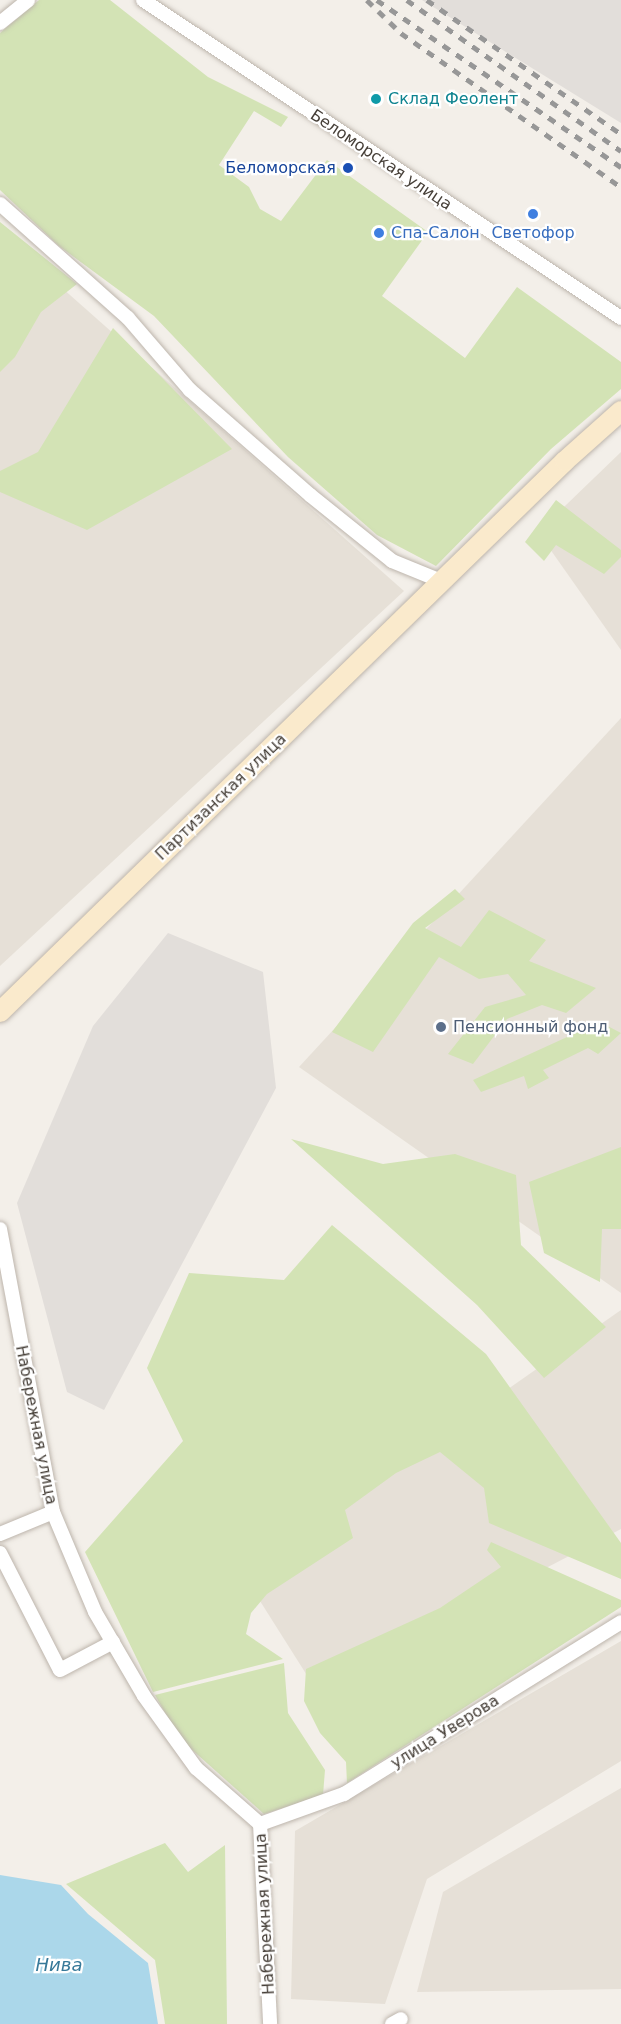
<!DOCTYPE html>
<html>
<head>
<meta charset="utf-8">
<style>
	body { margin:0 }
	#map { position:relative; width:621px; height:2024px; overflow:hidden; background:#f3efe9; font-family:"DejaVu Sans",sans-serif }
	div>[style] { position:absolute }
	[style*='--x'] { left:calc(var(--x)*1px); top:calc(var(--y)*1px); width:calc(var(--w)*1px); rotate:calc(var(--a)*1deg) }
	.residential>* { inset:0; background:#e6e0d7 }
	.industrial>* { inset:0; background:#e2deda }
	.green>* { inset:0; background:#d3e3b5 }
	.water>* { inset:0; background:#abd7ea }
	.roads { filter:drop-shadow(0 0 2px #bdb5ac) drop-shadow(0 0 2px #bdb5ac) }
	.street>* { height:14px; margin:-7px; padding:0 7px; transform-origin:7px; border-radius:7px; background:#fff }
	.secondary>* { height:20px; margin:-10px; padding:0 10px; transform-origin:10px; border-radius:10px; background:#faeacc }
	.rail>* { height:4.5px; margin-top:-2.25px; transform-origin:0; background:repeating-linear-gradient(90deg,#979797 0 8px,transparent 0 16px) }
	.dots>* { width:16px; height:16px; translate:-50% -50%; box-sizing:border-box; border:3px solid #fff; border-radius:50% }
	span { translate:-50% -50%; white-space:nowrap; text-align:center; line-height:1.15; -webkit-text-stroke:4.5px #fff; paint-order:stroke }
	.culture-label { font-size:16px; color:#0d838f }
	.left { translate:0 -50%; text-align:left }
	.street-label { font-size:16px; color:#463f38 }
	.transit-label { font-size:16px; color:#164399 }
	.right { translate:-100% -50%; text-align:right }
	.shop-label { font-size:16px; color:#366cbe }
	.service-label { font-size:16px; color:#4e5e75 }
	.water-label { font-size:18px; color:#377999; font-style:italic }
</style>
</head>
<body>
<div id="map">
	<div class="residential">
		<i style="clip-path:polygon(0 233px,404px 591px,0 966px)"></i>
		<i style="clip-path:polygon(621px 452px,621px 650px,538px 532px)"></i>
		<i style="clip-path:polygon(621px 718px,621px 1293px,299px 1067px)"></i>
		<i style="clip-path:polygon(621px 1310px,621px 1529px,315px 1688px,243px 1574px)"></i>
		<i style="clip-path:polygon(621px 1641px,621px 1761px,427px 1879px,385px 2004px,291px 1999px,295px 1831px)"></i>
		<i style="clip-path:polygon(621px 1788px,621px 1989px,417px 1992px,443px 1892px)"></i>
	</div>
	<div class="industrial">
		<i style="clip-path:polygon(422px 0,621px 0,621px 123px)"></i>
		<i style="clip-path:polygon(168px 933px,263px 972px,276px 1088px,104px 1410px,67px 1392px,17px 1203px,93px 1026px)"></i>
	</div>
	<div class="green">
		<i style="clip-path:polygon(39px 0,110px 0,208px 77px,288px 117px,281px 127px,254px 111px,219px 165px,249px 187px,260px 209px,281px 221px,327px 160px,428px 232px,382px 296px,465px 358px,517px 287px,621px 362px,621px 389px,551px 449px,436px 566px,377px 535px,288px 457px,154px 316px,59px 246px,0 190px,0 33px)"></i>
		<i style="clip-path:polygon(0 222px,77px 284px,41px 312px,15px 357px,0 372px)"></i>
		<i style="clip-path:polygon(113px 328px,232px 449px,87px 530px,0 492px,0 471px,38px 452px)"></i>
		<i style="clip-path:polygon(556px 500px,621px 550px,621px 557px,604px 574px,556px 545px,544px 561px,525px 542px)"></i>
		<i style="clip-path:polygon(455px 889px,465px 899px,425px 928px,461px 947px,489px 910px,546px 940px,529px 961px,596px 988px,566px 1013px,542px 1005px,507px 1019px,473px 1064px,448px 1054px,485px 1007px,526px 995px,508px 974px,479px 979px,439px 957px,373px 1052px,332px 1032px,413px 923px)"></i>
		<i style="clip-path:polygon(600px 1022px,621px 1033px,598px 1054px,588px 1048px,543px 1070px,549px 1078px,528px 1089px,524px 1076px,481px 1092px,473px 1080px)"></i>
		<i style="clip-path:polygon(291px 1139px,383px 1164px,455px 1154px,516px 1175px,521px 1245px,606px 1327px,544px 1378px,477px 1305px)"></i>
		<i style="clip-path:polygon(621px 1147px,621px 1229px,602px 1229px,600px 1282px,544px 1253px,529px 1182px)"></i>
		<i style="clip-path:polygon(332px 1225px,486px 1354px,621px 1543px,621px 1579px,489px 1523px,484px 1488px,440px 1452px,396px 1473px,345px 1510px,353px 1538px,267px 1594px,251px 1613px,246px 1634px,283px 1659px,153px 1692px,85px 1552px,183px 1441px,147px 1368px,189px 1273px,284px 1280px)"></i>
		<i style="clip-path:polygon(491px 1542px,621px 1600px,621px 1607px,347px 1783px,346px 1762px,320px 1733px,304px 1701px,306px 1669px,440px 1608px,501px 1567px,487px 1550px)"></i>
		<i style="clip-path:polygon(284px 1663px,288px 1713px,325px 1770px,323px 1795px,264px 1814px,180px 1739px,155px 1695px)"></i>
		<i style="clip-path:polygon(165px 1843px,188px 1872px,225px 1845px,227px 2024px,165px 2024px,155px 1960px,66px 1884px)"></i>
	</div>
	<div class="water">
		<i style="clip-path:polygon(0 1875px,61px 1885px,88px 1914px,148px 1963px,158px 2024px,0 2024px)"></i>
	</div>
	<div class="roads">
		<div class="street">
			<i style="--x:143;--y:0;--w:574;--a:33.63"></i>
			<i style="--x:0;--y:23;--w:36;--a:-39"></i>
			<i style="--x:0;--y:204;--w:171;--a:41.7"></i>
			<i style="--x:128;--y:318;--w:95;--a:49.3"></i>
			<i style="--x:190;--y:390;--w:159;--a:41.2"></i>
			<i style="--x:310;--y:495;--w:105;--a:38.8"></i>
			<i style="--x:392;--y:561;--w:53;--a:22.2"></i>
			<i style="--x:0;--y:1229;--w:288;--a:79.4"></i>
			<i style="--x:53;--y:1512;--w:108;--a:67.2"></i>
			<i style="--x:95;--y:1612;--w:97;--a:59.7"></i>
			<i style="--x:144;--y:1696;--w:89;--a:54.2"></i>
			<i style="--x:196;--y:1768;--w:85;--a:41.2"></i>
			<i style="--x:260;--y:1824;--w:200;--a:87.1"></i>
			<i style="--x:0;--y:1534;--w:57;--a:-22.5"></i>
			<i style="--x:0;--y:1553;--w:131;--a:62.9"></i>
			<i style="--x:60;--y:1670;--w:60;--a:-27.8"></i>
			<i style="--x:260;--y:1824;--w:89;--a:-19.7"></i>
			<i style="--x:344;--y:1794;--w:326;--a:-31.8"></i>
			<i style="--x:392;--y:2024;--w:10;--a:-29"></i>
		</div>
		<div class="secondary">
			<i style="--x:0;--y:1012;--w:789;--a:-44.28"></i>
			<i style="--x:565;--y:461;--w:75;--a:-41.8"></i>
		</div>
	</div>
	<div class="rail">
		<i style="--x:367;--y:0;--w:47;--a:44.1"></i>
		<i style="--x:401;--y:33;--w:269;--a:35"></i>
		<i style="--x:377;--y:0;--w:296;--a:34.4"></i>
		<i style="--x:407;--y:0;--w:262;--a:35.2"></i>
		<i style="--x:427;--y:0;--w:236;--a:34.6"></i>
	</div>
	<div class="dots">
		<i style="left:376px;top:99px;background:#0f9aa8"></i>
		<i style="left:348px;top:168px;background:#1a4fb4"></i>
		<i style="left:533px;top:214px;background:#3f7fe0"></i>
		<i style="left:379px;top:233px;background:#3f7fe0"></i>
		<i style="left:441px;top:1027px;background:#5c6f8a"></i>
	</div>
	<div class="culture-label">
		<span class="left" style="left:388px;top:99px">Склад Феолент</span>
	</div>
	<div class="street-label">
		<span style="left:381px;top:160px;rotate:34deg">Беломорская улица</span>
		<span style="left:221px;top:797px;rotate:-44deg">Партизанская улица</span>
		<span style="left:36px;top:1425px;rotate:79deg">Набережная улица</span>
		<span style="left:445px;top:1732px;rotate:-32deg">улица Уверова</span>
		<span style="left:265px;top:1914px;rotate:-93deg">Набережная улица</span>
	</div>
	<div class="transit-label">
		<span class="right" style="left:336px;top:168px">Беломорская</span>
	</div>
	<div class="shop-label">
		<span class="left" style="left:391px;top:233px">Спа-Салон</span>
		<span style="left:533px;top:233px">Светофор</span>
	</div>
	<div class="service-label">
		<span class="left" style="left:453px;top:1027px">Пенсионный фонд</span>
	</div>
	<div class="water-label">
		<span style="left:59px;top:1965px">Нива</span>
	</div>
</div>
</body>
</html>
